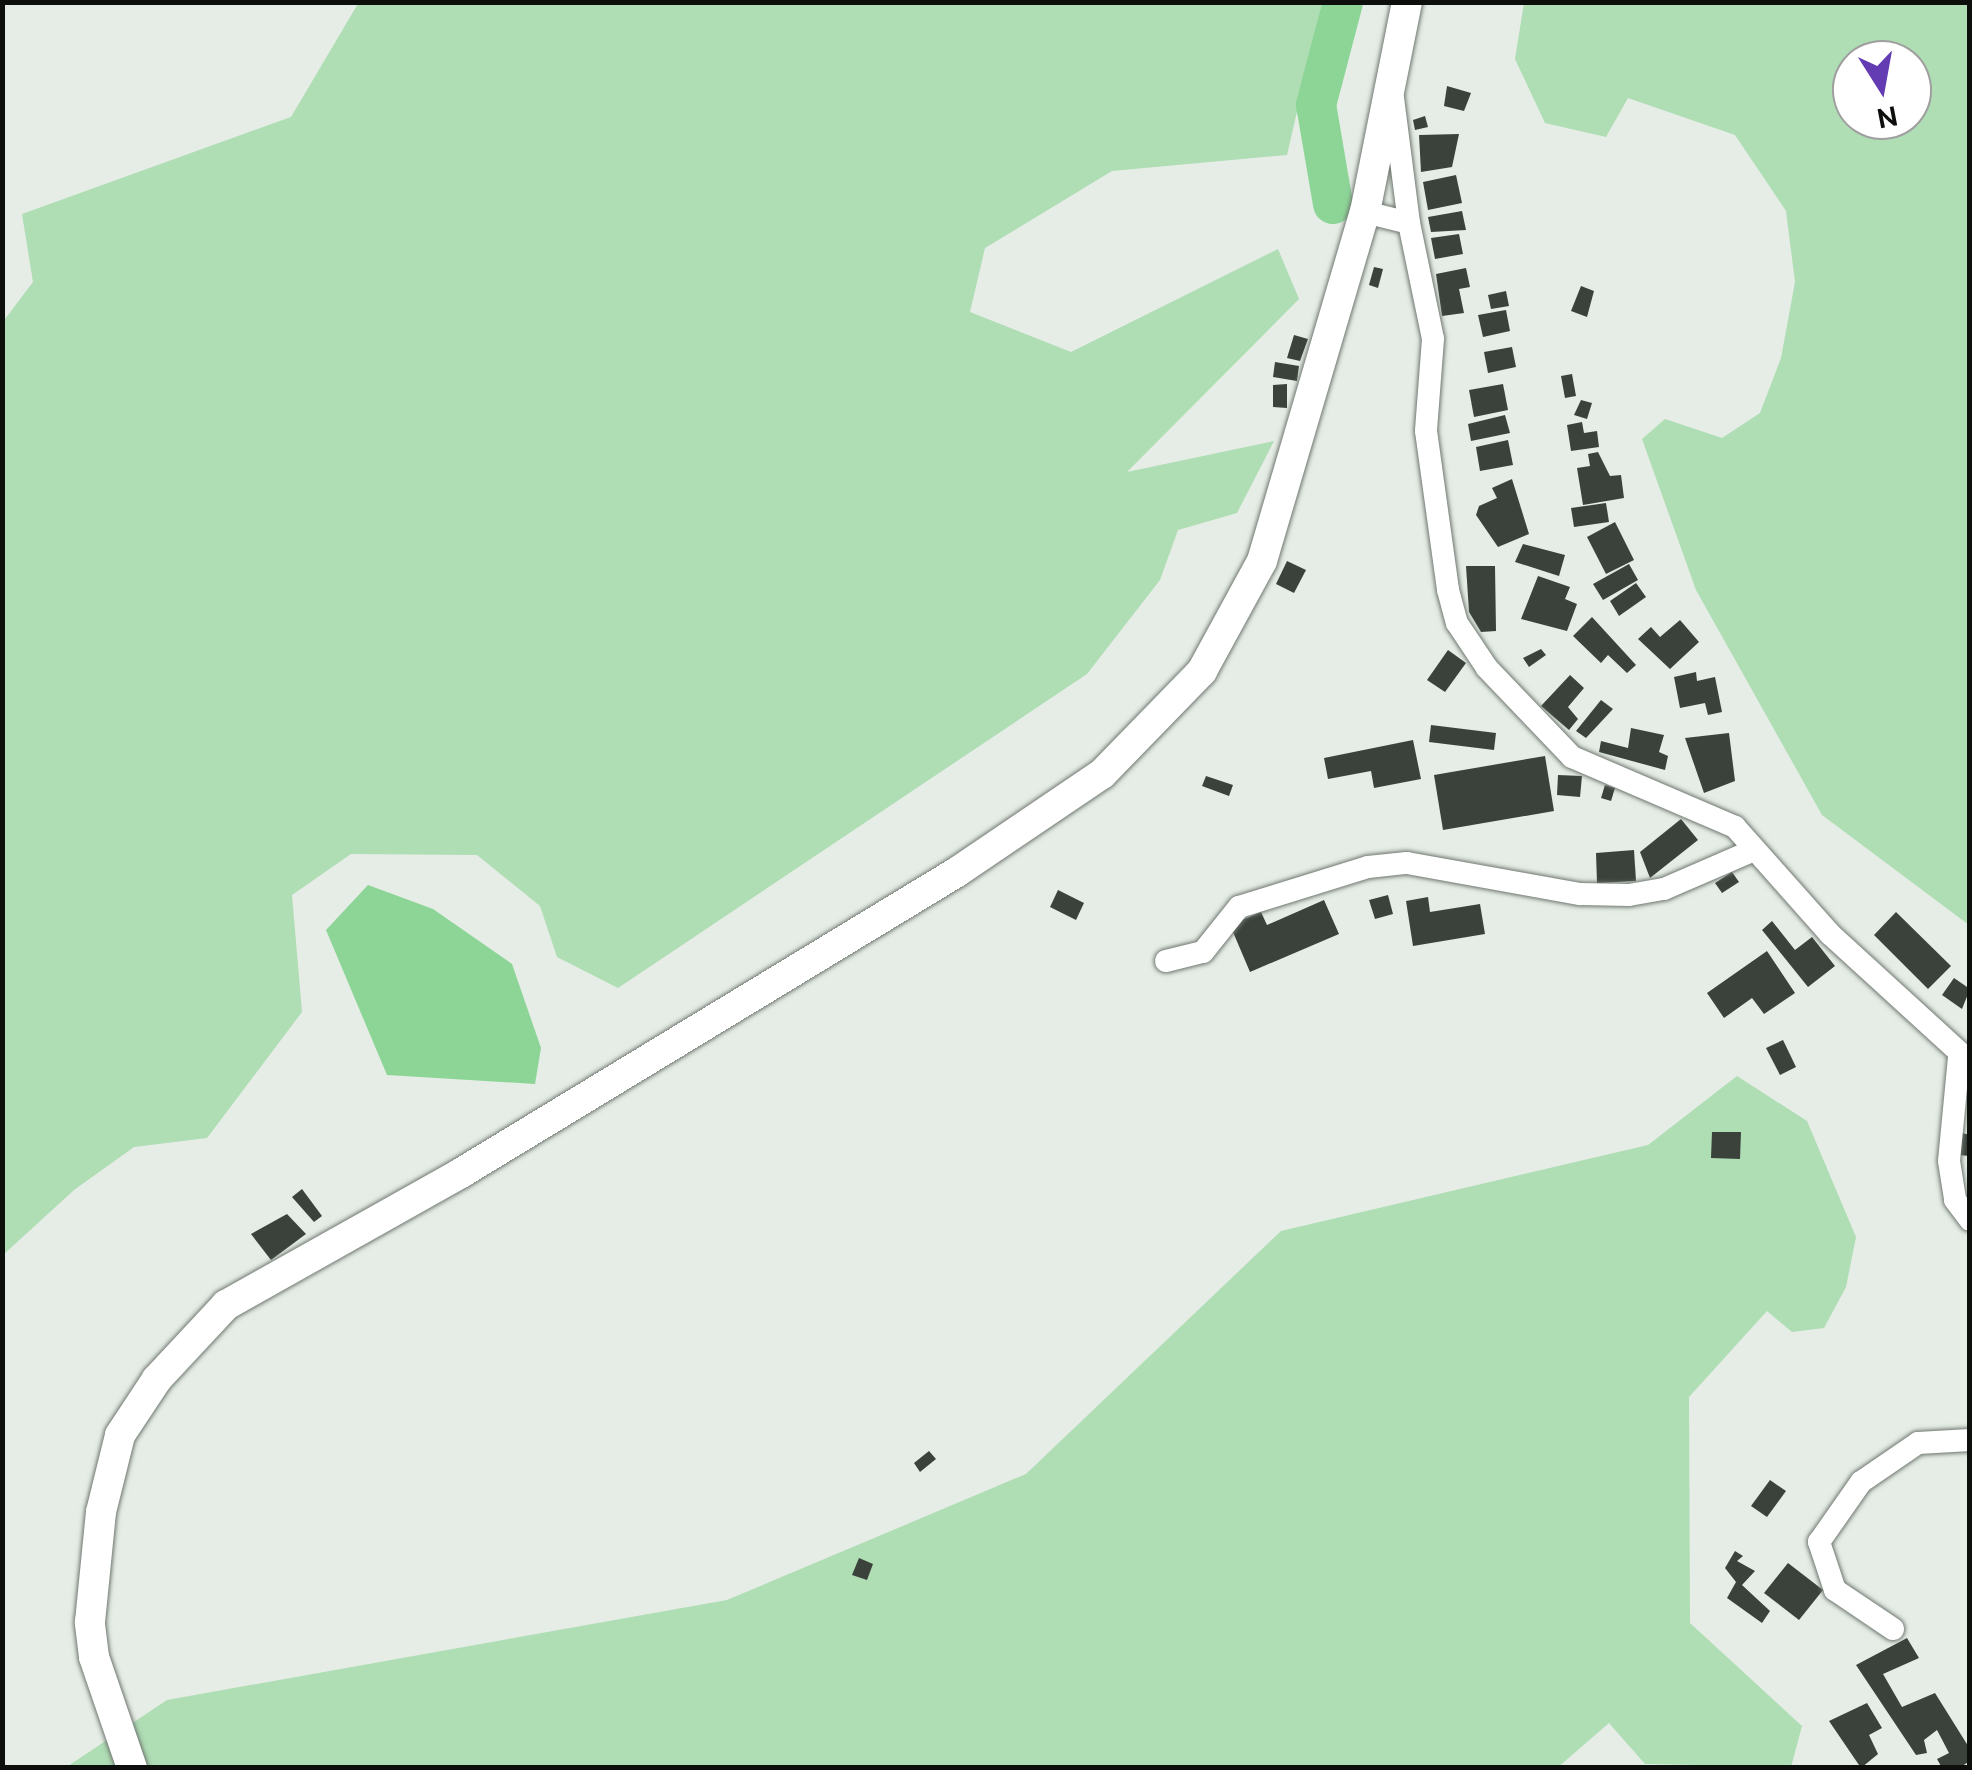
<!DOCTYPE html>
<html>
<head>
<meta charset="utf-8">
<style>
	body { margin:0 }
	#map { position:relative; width:1972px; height:1770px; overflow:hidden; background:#e5ede6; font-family:Ubuntu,sans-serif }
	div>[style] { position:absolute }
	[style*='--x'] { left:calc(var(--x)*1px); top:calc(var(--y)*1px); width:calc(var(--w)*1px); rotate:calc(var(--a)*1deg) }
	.green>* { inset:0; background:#afddb4 }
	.water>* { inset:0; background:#8dd597 }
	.river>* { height:40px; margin:-20px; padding:0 20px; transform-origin:20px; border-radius:20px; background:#8dd597 }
	.building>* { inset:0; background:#3b423c }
	.roads { filter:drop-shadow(0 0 2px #6f7770) drop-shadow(0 0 2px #6f7770) }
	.street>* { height:22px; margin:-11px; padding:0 11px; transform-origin:11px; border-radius:11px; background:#fff }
	.secondary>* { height:30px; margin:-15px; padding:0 15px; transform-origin:15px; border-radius:15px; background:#fff }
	span { translate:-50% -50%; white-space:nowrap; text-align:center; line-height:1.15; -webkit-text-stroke:10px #fff; paint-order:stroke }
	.frame { position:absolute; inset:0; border:5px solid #0d0f0d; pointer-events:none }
	.north { position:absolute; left:1832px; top:40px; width:100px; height:100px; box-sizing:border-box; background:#fff; border:2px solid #9e9f9e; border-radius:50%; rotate:169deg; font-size:28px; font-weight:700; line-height:40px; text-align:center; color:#0d0f0d }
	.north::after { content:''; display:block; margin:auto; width:35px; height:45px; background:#633cb4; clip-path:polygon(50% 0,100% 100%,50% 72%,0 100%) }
</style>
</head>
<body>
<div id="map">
	<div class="green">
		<i style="clip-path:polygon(359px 2px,1322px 3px,1287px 155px,1112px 171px,985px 248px,970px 312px,1071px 352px,1278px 249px,1299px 299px,1127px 472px,1274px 441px,1237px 513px,1178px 530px,1160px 580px,1087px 674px,618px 988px,557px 957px,540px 906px,477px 855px,351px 854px,292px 895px,302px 1012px,207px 1138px,134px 1147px,74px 1190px,3px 1255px,2px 323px,33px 282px,22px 214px,291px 117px)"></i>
		<i style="clip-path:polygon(evenodd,1524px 3px,1969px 3px,1969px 925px,1822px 815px,1696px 590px,1642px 439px,1665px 419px,1722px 438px,1760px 413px,1781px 358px,1795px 282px,1786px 211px,1735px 135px,1628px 98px,1606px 137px,1545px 123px,1515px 59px,1524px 3px,1852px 60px,1912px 60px,1912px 120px,1852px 120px,1852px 60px)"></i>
		<i style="clip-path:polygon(1737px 1076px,1807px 1121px,1856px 1237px,1846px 1287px,1824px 1328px,1792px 1332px,1767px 1311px,1689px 1397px,1690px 1623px,1802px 1726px,1791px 1767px,1645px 1764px,1609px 1723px,1557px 1768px,65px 1768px,167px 1700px,727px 1600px,1026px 1474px,1281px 1231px,1648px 1145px)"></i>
	</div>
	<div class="water">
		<i style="clip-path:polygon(368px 885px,433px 909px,512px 964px,541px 1048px,535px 1084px,387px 1075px,326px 930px)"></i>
	</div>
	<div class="river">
		<i style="--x:1333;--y:204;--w:100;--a:-99.7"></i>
		<i style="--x:1316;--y:105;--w:106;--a:-75.3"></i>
	</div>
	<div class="building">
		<i style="clip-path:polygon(1447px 86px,1471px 93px,1464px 111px,1444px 106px)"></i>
		<i style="clip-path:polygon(1425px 116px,1428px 127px,1415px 130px,1413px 120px)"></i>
		<i style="clip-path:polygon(1459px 134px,1452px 167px,1421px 172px,1419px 135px)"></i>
		<i style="clip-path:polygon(1456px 175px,1462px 203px,1428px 210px,1423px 182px)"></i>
		<i style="clip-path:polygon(1462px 211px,1466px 230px,1431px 232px,1428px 217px)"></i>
		<i style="clip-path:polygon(1459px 234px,1463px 254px,1435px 259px,1431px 238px)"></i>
		<i style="clip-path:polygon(1374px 267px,1383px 269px,1378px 288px,1369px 285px)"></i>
		<i style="clip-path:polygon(1466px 268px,1470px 287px,1459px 289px,1464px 313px,1442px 316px,1436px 274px)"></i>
		<i style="clip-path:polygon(1581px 286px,1594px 291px,1587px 317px,1571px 311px)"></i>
		<i style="clip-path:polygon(1506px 291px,1509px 306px,1491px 309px,1488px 295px)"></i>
		<i style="clip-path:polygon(1506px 310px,1510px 331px,1483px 337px,1478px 315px)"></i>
		<i style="clip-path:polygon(1294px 335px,1308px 339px,1300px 361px,1287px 358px)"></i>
		<i style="clip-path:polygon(1512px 347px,1516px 367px,1488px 373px,1484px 352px)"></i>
		<i style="clip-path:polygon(1275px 362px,1299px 366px,1297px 381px,1273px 377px)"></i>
		<i style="clip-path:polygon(1572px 374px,1576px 396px,1565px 398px,1561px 376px)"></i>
		<i style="clip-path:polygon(1287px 384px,1287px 408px,1273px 407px,1273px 385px)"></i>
		<i style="clip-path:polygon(1503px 384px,1508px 410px,1474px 417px,1469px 390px)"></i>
		<i style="clip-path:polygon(1581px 400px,1592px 403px,1587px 419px,1574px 415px)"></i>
		<i style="clip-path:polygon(1505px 415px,1510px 433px,1471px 441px,1468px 424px)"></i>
		<i style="clip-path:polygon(1582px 422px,1584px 433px,1597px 431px,1599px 447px,1571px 451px,1567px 425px)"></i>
		<i style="clip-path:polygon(1508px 440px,1513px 465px,1480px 471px,1476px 447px)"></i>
		<i style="clip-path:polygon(1598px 452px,1610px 476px,1621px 475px,1624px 498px,1583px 505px,1577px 468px,1590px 466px,1588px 454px)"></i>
		<i style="clip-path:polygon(1512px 479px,1529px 534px,1498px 547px,1476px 515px,1479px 506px,1497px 498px,1492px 488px)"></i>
		<i style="clip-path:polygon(1606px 503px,1609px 522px,1574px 527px,1571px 508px)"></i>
		<i style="clip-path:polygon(1615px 522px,1634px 560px,1606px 574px,1587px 537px)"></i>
		<i style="clip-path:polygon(1523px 544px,1565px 555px,1559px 576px,1515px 562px)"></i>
		<i style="clip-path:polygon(1287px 561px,1306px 570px,1294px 593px,1276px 584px)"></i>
		<i style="clip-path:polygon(1629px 564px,1638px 580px,1603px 600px,1593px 584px)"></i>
		<i style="clip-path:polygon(1466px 566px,1495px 566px,1496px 631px,1481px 632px,1469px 612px)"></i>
		<i style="clip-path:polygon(1538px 576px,1570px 587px,1565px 599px,1577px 604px,1567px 631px,1521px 619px)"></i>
		<i style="clip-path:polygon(1636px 583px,1646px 597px,1619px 616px,1610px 601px)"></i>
		<i style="clip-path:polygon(1592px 617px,1636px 665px,1627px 673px,1608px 655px,1601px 663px,1573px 636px)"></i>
		<i style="clip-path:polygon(1680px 620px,1699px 642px,1670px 669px,1638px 639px,1651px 627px,1660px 637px)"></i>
		<i style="clip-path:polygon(1541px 649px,1546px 655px,1529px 667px,1523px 658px)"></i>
		<i style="clip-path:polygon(1448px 650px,1466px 663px,1445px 692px,1427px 680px)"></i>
		<i style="clip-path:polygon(1696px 672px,1697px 681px,1715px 677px,1722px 712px,1708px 715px,1705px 703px,1680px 708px,1674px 677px)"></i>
		<i style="clip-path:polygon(1570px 675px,1584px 688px,1568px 707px,1578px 719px,1569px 730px,1541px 706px)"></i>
		<i style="clip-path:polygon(1601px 700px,1613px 709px,1586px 738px,1576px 731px)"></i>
		<i style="clip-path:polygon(1431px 725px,1496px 733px,1494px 750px,1429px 742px)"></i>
		<i style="clip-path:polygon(1631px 728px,1664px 735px,1659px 752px,1668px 756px,1665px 770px,1599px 752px,1601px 741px,1628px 748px)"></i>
		<i style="clip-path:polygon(1729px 733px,1735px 781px,1704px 793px,1685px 738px)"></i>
		<i style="clip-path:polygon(1413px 740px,1421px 779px,1374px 788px,1371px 771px,1328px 779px,1324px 758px)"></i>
		<i style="clip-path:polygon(1545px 756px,1554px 811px,1443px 830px,1434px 775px)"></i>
		<i style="clip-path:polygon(1558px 775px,1582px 776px,1580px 797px,1557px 795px)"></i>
		<i style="clip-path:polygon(1206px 776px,1233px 785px,1229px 796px,1202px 786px)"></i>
		<i style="clip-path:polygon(1605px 785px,1615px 788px,1611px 801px,1601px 798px)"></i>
		<i style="clip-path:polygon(1681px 819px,1698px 840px,1650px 878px,1640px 852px)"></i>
		<i style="clip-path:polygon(1634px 850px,1636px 881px,1597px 883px,1596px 853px)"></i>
		<i style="clip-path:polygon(1732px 872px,1739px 882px,1722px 893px,1715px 883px)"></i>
		<i style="clip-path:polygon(1058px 890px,1084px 903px,1076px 920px,1050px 907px)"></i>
		<i style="clip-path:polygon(1388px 895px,1393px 914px,1375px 919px,1369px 900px)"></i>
		<i style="clip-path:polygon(1428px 897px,1430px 912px,1480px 904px,1485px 934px,1413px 946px,1406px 901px)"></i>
		<i style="clip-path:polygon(1324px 900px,1339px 934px,1250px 972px,1230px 925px,1261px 912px,1267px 925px)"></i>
		<i style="clip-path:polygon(1896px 912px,1951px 966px,1928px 989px,1874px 935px)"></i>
		<i style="clip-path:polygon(1772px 921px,1795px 950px,1812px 937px,1835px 966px,1808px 987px,1762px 930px)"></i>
		<i style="clip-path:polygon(1767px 951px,1795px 993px,1764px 1014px,1752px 998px,1724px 1018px,1707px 993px)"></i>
		<i style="clip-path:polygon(1954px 978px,1970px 989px,1962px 1009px,1942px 995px)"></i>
		<i style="clip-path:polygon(1783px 1040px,1796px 1067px,1780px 1075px,1766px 1048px)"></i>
		<i style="clip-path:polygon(1712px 1132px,1741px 1132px,1740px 1159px,1711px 1158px)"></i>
		<i style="clip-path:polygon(1962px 1133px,1970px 1135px,1970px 1156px,1958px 1155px)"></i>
		<i style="clip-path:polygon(302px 1189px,322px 1216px,314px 1222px,292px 1197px)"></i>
		<i style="clip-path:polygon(287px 1214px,306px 1234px,271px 1260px,251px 1234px)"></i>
		<i style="clip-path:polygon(929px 1451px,936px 1459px,920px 1472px,914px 1463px)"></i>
		<i style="clip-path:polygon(1770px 1480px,1786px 1491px,1767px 1517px,1751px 1506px)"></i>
		<i style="clip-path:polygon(1735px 1551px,1743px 1556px,1737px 1561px,1755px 1571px,1742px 1585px,1770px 1611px,1762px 1623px,1727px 1598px,1736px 1582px,1725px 1568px)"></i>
		<i style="clip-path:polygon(859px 1558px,873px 1564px,867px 1580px,852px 1575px)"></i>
		<i style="clip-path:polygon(1788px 1563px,1823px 1590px,1799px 1620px,1764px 1593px)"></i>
		<i style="clip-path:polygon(1907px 1638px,1919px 1658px,1883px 1674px,1902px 1707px,1935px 1693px,1970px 1749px,1970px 1761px,1959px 1768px,1942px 1768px,1937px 1759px,1949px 1753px,1937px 1730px,1924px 1740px,1927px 1753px,1916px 1755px,1856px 1665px)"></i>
		<i style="clip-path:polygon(1867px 1703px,1882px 1728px,1869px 1735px,1878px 1754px,1861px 1768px,1829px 1721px)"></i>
	</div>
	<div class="roads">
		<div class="street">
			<i style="--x:1393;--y:98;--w:126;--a:82.7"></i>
			<i style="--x:1365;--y:212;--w:45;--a:14"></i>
			<i style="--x:1409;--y:223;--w:118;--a:78.3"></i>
			<i style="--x:1433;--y:339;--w:92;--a:94.4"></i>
			<i style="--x:1426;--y:431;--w:161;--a:82.1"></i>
			<i style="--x:1448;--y:590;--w:34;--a:75"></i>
			<i style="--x:1457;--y:623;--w:54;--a:56.3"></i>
			<i style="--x:1487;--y:668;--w:123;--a:46.3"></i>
			<i style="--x:1572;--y:757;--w:177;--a:23.2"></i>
			<i style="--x:1735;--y:827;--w:143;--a:48.4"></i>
			<i style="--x:1830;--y:934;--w:190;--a:42.4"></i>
			<i style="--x:1166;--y:961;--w:38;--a:-14"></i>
			<i style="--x:1203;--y:952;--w:58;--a:-51.3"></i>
			<i style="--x:1239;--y:907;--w:135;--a:-17.2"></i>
			<i style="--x:1368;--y:867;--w:39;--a:-6"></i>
			<i style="--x:1407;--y:863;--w:176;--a:10.2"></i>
			<i style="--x:1580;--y:894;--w:49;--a:1.2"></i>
			<i style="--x:1629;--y:895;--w:36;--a:-10"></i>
			<i style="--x:1664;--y:889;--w:96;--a:-23.4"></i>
			<i style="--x:1959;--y:1057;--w:104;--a:95.5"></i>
			<i style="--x:1949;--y:1161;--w:39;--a:81"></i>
			<i style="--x:1955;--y:1200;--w:25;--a:53"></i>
			<i style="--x:1893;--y:1629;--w:70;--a:-146.1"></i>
			<i style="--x:1835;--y:1590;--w:51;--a:-108.4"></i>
			<i style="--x:1819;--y:1542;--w:73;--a:-55"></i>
			<i style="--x:1861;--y:1482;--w:69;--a:-34.4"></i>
			<i style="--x:1918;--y:1443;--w:52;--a:-3.3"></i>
		</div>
		<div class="secondary">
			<i style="--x:132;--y:1768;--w:117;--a:-108.9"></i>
			<i style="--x:94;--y:1657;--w:35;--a:-97"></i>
			<i style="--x:90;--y:1622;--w:111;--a:-84.3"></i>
			<i style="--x:101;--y:1512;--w:79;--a:-76.1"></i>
			<i style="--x:120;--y:1435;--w:67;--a:-56.5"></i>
			<i style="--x:157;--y:1379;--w:101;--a:-47"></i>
			<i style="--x:226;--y:1305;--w:270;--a:-29.3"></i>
			<i style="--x:461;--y:1173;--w:580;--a:-31.25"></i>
			<i style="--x:957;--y:872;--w:175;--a:-34.1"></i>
			<i style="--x:1102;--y:774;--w:144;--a:-45.8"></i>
			<i style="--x:1202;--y:671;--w:125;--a:-61.4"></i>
			<i style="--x:1262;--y:561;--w:364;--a:-73.6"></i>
			<i style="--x:1365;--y:212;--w:214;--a:-78.7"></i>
		</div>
	</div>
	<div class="frame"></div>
	<div class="north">N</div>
</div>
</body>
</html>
